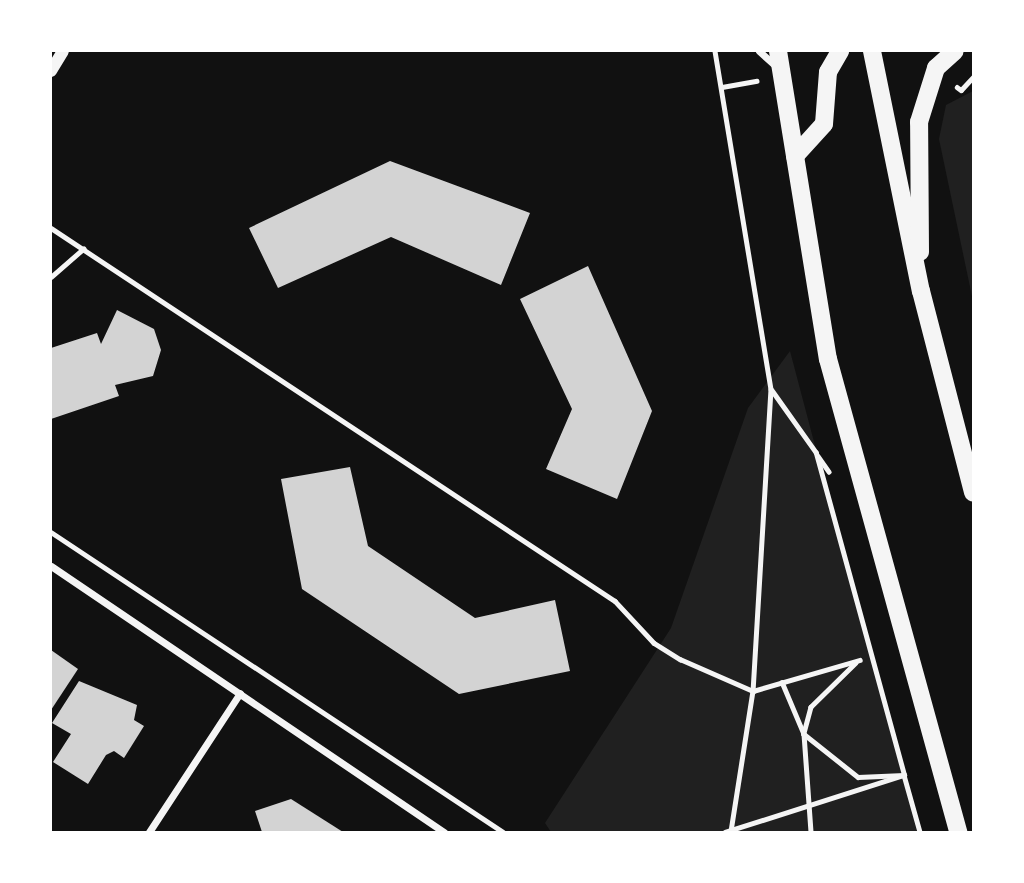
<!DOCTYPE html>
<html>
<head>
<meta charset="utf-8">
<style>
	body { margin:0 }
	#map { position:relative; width:1024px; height:883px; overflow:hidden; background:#111; font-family:"Sofia Sans Condensed",sans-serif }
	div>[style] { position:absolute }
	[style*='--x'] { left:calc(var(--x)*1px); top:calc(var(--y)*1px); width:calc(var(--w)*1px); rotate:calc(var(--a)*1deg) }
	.green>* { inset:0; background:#202020 }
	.building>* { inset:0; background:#d3d3d3 }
	.path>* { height:4.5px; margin:-2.25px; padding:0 2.25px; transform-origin:2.25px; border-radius:2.25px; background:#f5f5f5 }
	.minor>* { height:7px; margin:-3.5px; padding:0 3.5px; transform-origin:3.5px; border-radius:3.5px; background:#f5f5f5 }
	.tertiary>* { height:12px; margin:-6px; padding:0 6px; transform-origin:6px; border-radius:6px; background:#f5f5f5 }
	.primary>* { height:18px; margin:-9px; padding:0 9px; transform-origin:9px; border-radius:9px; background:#f5f5f5 }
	span { translate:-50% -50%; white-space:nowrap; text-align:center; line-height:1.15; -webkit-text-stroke:6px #fff; paint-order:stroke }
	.frame { position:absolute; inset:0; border:52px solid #fff; pointer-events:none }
</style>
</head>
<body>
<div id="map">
	<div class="green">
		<i style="clip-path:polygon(973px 91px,973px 301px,939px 139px,946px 105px)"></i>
		<i style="clip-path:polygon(790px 351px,917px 832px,551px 832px,545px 823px,671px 628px,748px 408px)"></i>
	</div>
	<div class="building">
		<i style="clip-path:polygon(390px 161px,530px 213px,501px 285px,391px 237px,278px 288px,249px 228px)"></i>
		<i style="clip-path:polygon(588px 266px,652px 411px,617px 499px,546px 469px,572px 409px,520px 299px)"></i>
		<i style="clip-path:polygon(117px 310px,154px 329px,161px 350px,153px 376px,115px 385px,119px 396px,51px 419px,51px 348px,97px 333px,101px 344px)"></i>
		<i style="clip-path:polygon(350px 467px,368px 546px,475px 618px,555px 600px,570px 671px,459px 694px,302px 589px,281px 479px)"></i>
		<i style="clip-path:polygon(51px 650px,78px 669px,51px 710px)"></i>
		<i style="clip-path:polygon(79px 681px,137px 705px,134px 720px,144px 726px,124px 758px,114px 751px,106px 755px,88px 784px,53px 762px,71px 734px,52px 723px)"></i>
		<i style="clip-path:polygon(291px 799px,343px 832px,262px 832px,255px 811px)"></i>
	</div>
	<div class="path">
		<i style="--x:715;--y:51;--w:343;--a:80.6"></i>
		<i style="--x:771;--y:389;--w:303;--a:93.4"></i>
		<i style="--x:753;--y:691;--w:143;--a:98.9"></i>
		<i style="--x:722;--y:87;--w:35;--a:-10"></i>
		<i style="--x:957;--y:87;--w:5;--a:37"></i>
		<i style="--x:961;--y:90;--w:18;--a:-47"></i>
		<i style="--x:51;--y:228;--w:676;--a:33.48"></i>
		<i style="--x:615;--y:601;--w:57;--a:47.1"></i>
		<i style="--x:654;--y:643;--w:31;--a:32"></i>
		<i style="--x:680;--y:659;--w:80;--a:23.7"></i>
		<i style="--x:753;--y:691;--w:111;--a:-16.2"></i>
		<i style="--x:51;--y:277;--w:43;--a:-41.2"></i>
		<i style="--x:818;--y:456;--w:19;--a:55"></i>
		<i style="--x:51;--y:532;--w:542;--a:33.57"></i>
		<i style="--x:856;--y:663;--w:63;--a:135.6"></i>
		<i style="--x:811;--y:707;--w:28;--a:105"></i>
		<i style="--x:804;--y:734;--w:69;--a:38.5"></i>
		<i style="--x:858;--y:777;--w:46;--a:-2.5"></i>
		<i style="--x:904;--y:775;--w:59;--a:74.3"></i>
		<i style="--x:782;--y:682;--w:56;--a:67.1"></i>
		<i style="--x:804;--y:734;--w:98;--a:85.9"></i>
		<i style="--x:725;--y:832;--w:188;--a:-17.7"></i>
		<i style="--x:904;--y:775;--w:334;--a:-105.3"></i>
		<i style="--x:816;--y:453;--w:76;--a:-125.4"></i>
	</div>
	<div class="minor">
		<i style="--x:759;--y:51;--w:25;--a:42"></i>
		<i style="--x:51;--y:566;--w:475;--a:34.1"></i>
		<i style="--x:149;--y:832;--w:166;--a:-56.8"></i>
	</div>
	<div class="tertiary">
		<i style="--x:51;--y:71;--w:23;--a:-59"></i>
	</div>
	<div class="primary">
		<i style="--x:778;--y:51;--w:312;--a:80.8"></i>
		<i style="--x:828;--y:359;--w:491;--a:74.6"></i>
		<i style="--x:872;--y:51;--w:245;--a:78.5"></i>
		<i style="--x:921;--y:291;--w:208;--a:75.5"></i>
		<i style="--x:795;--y:156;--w:43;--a:-47.8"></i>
		<i style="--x:824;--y:124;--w:52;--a:-85.6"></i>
		<i style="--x:828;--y:72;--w:24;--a:-60"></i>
		<i style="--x:920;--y:252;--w:130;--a:-90.4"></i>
		<i style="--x:919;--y:122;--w:57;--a:-72.5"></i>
		<i style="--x:936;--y:68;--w:25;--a:-42"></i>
	</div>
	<div class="frame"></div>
</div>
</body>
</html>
